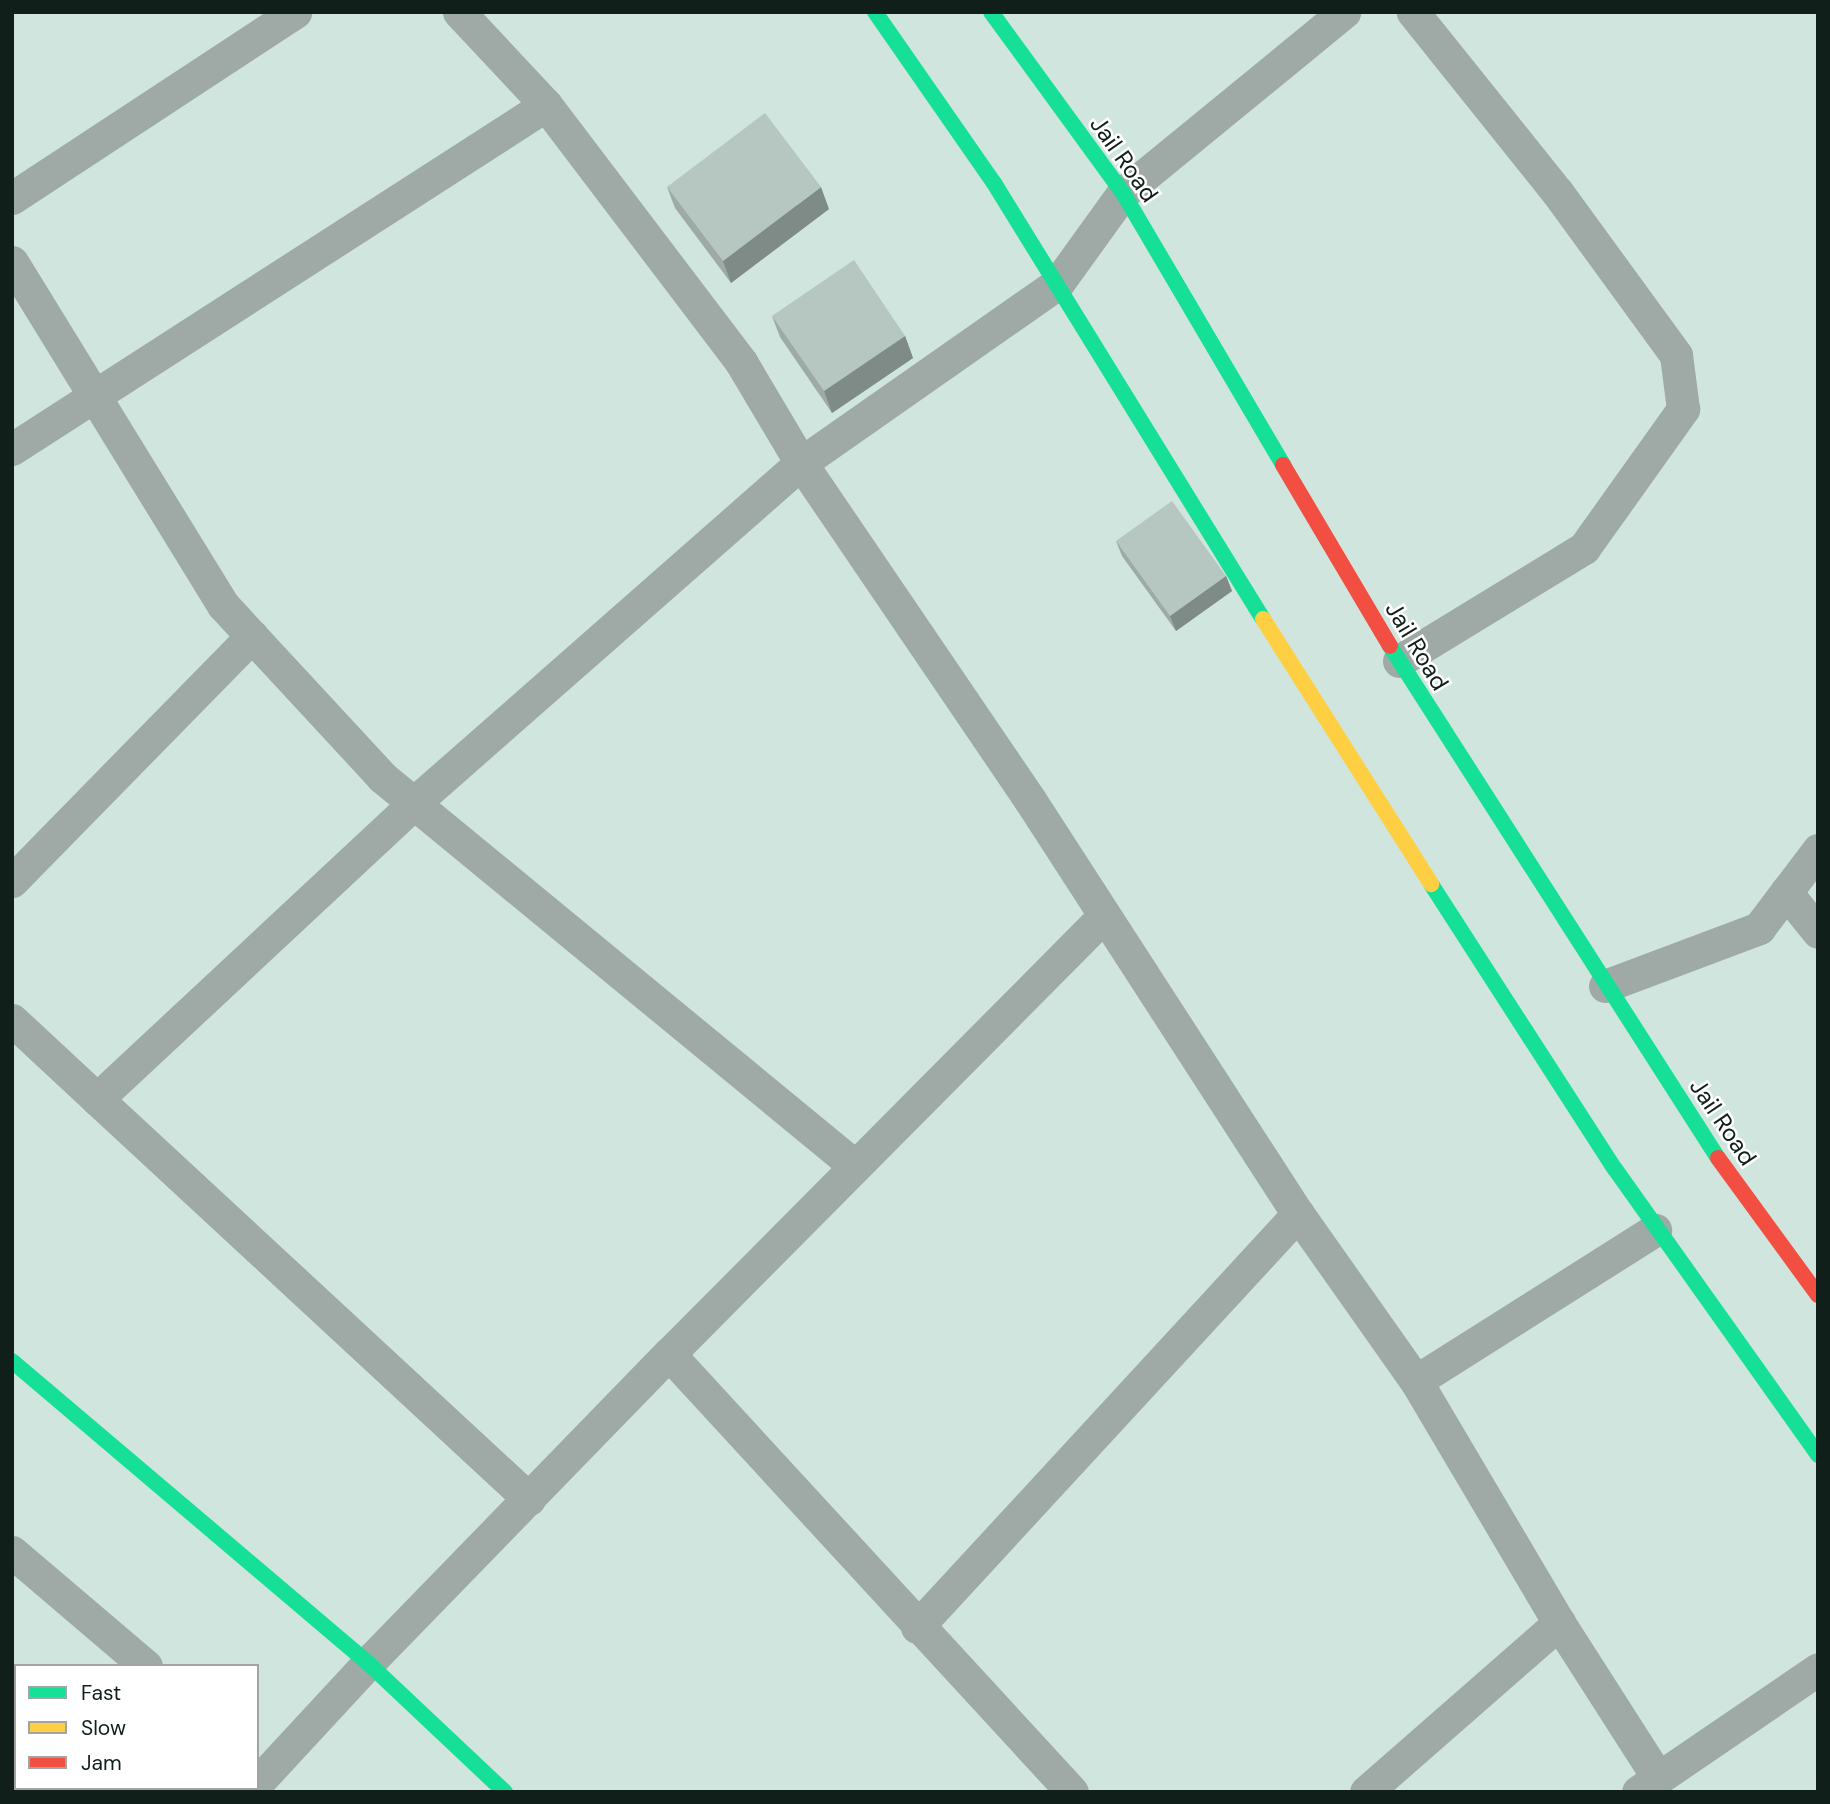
<!DOCTYPE html>
<html>
<head>
<meta charset="utf-8">
<style>
	body { margin:0 }
	#map { position:relative; width:1830px; height:1804px; overflow:hidden; background:#cfe5dd; font-family:"DM Sans",sans-serif }
	div>[style] { position:absolute }
	[style*='--x'] { left:calc(var(--x)*1px); top:calc(var(--y)*1px); width:calc(var(--w)*1px); rotate:calc(var(--a)*1deg) }
	.street>* { height:33px; margin:-16.5px; padding:0 16.5px; transform-origin:16.5px; border-radius:16.5px; background:#9fa9a6 }
	.fast>* { height:16px; margin:-8px; padding:0 8px; transform-origin:8px; border-radius:8px; background:#16e098 }
	.slow>* { height:16px; margin:-8px; padding:0 8px; transform-origin:8px; border-radius:8px; background:#ffcf43 }
	.jam>* { height:16px; margin:-8px; padding:0 8px; transform-origin:8px; border-radius:8px; background:#f24e42 }
	.wall>* { inset:0; background:#9daaa5 }
	.shaded-wall>* { inset:0; background:#7f8b86 }
	.building>* { inset:0; background:#b6c6c0 }
	span { translate:-50% -50%; white-space:nowrap; text-align:center; line-height:1.15; -webkit-text-stroke:5px #fff; paint-order:stroke }
	.street-label { font-size:24px; color:#111f1b }
	.frame { position:absolute; inset:0; border:14px solid #111f1b; pointer-events:none }
	.legend { position:absolute; left:14px; top:1664px; width:245px; height:126px; box-sizing:border-box; background:#fff; border:2px solid #a0a5a4; margin:0; padding:9px 12px; list-style:none; font-size:21px; color:#111f1b }
	.legend li { display:flex; align-items:center; gap:14px; height:35px }
	.legend b { width:35px; border:2px solid #a0a5a4 }
</style>
</head>
<body>
<div id="map">
	<div class="street">
		<i style="--x:459;--y:12;--w:127;--a:46.9"></i>
		<i style="--x:546;--y:105;--w:323;--a:52.8"></i>
		<i style="--x:741;--y:362;--w:117;--a:59.3"></i>
		<i style="--x:801;--y:463;--w:407;--a:55.8"></i>
		<i style="--x:1030;--y:800;--w:493;--a:57.1"></i>
		<i style="--x:1298;--y:1214;--w:204;--a:54.8"></i>
		<i style="--x:1416;--y:1381;--w:281;--a:59.4"></i>
		<i style="--x:1559;--y:1623;--w:184;--a:57.4"></i>
		<i style="--x:12;--y:198;--w:339;--a:-33.3"></i>
		<i style="--x:12;--y:262;--w:403;--a:58.4"></i>
		<i style="--x:223;--y:605;--w:234;--a:47.2"></i>
		<i style="--x:382;--y:777;--w:612;--a:39.43"></i>
		<i style="--x:12;--y:449;--w:635;--a:-32.79"></i>
		<i style="--x:1399;--y:661;--w:217;--a:-31.4"></i>
		<i style="--x:1584;--y:548;--w:171;--a:-54.5"></i>
		<i style="--x:1683;--y:409;--w:54;--a:-97.4"></i>
		<i style="--x:1676;--y:355;--w:202;--a:-126.1"></i>
		<i style="--x:1557;--y:192;--w:231;--a:-128.7"></i>
		<i style="--x:12;--y:881;--w:343;--a:-45.6"></i>
		<i style="--x:1786;--y:892;--w:51;--a:51.3"></i>
		<i style="--x:1605;--y:986;--w:165;--a:-20.6"></i>
		<i style="--x:1759;--y:928;--w:98;--a:-52.9"></i>
		<i style="--x:12;--y:1020;--w:116;--a:42.9"></i>
		<i style="--x:669;--y:1354;--w:617;--a:-45.2"></i>
		<i style="--x:1416;--y:1381;--w:283;--a:-32.3"></i>
		<i style="--x:529;--y:1499;--w:589;--a:-137.2"></i>
		<i style="--x:97;--y:1099;--w:434;--a:-43"></i>
		<i style="--x:414;--y:803;--w:515;--a:-41.3"></i>
		<i style="--x:801;--y:463;--w:314;--a:-35"></i>
		<i style="--x:1058;--y:283;--w:111;--a:-54.2"></i>
		<i style="--x:1123;--y:193;--w:286;--a:-39.3"></i>
		<i style="--x:12;--y:1552;--w:176;--a:40.4"></i>
		<i style="--x:917;--y:1627;--w:562;--a:-47.31"></i>
		<i style="--x:257;--y:1783;--w:163;--a:-47.2"></i>
		<i style="--x:368;--y:1663;--w:431;--a:-45.8"></i>
		<i style="--x:669;--y:1354;--w:595;--a:47.38"></i>
		<i style="--x:1366;--y:1792;--w:257;--a:-41.2"></i>
		<i style="--x:1638;--y:1792;--w:218;--a:-34.3"></i>
	</div>
	<div class="fast">
		<i style="--x:875;--y:12;--w:208;--a:55.2"></i>
		<i style="--x:994;--y:183;--w:512;--a:58.33"></i>
		<i style="--x:991;--y:12;--w:224;--a:53.9"></i>
		<i style="--x:1123;--y:193;--w:316;--a:59.5"></i>
		<i style="--x:1390;--y:646;--w:608;--a:57.36"></i>
		<i style="--x:1431;--y:884;--w:339;--a:57.2"></i>
		<i style="--x:1615;--y:1169;--w:351;--a:54.6"></i>
		<i style="--x:12;--y:1361;--w:467;--a:40.3"></i>
		<i style="--x:368;--y:1663;--w:188;--a:43.3"></i>
	</div>
	<div class="slow">
		<i style="--x:1263;--y:619;--w:314;--a:57.6"></i>
	</div>
	<div class="jam">
		<i style="--x:1283;--y:465;--w:210;--a:59.4"></i>
		<i style="--x:1718;--y:1158;--w:170;--a:53.9"></i>
	</div>
	<div class="wall">
		<i style="clip-path:polygon(667px 187px,829px 209px,731px 283px,675px 208px)"></i>
		<i style="clip-path:polygon(772px 316px,905px 336px,913px 358px,832px 413px,780px 337px)"></i>
		<i style="clip-path:polygon(1116px 541px,1226px 576px,1232px 591px,1176px 631px,1122px 556px)"></i>
	</div>
	<div class="shaded-wall">
		<i style="clip-path:polygon(821px 187px,829px 209px,731px 283px,723px 261px)"></i>
		<i style="clip-path:polygon(905px 336px,913px 358px,832px 413px,824px 391px)"></i>
		<i style="clip-path:polygon(1226px 576px,1232px 591px,1176px 631px,1170px 616px)"></i>
	</div>
	<div class="building">
		<i style="clip-path:polygon(765px 113px,821px 187px,723px 261px,667px 187px)"></i>
		<i style="clip-path:polygon(854px 260px,905px 336px,824px 391px,772px 316px)"></i>
		<i style="clip-path:polygon(1172px 501px,1226px 576px,1170px 616px,1116px 541px)"></i>
	</div>
	<div class="street-label">
		<span style="left:1124px;top:159px;rotate:55deg">Jail Road</span>
		<span style="left:1417px;top:646px;rotate:59deg">Jail Road</span>
		<span style="left:1723px;top:1122px;rotate:56deg">Jail Road</span>
	</div>
	<div class="frame"></div>
	<ul class="legend">
	<li><b style="height:9px;background:#16e098"></b>Fast</li>
	<li><b style="height:9px;background:#ffcf43"></b>Slow</li>
	<li><b style="height:9px;background:#f24e42"></b>Jam</li>
	</ul>
</div>
</body>
</html>
